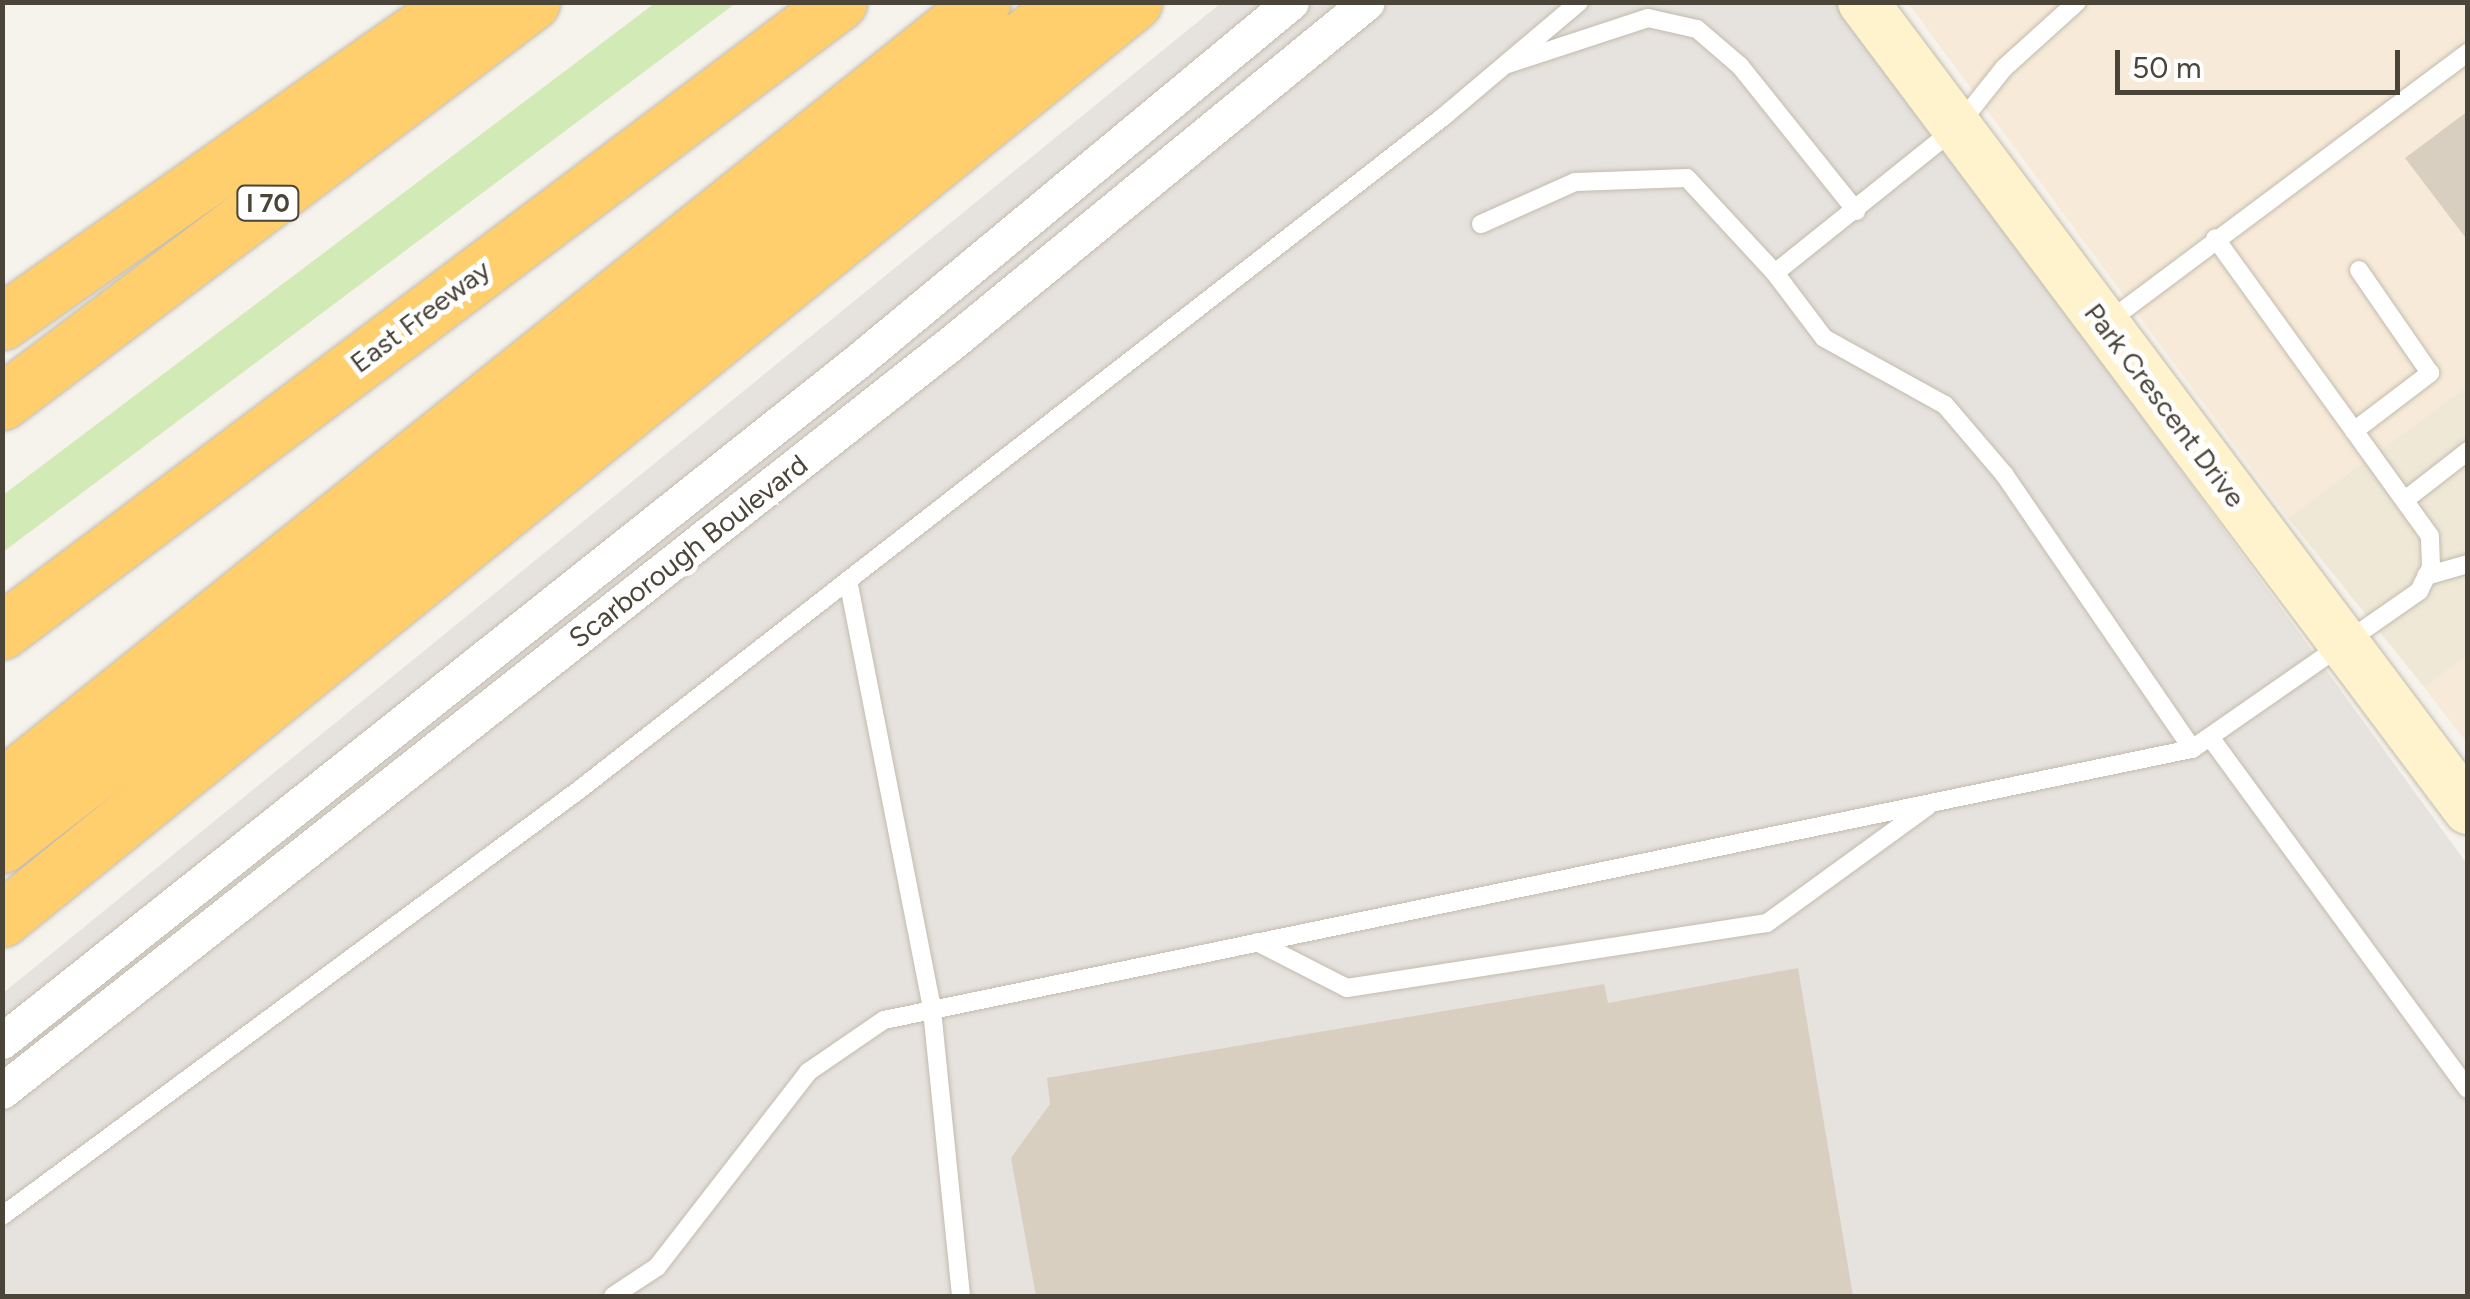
<!DOCTYPE html>
<html>
<head>
<meta charset="utf-8">
<style>
	body { margin:0 }
	#map { position:relative; width:2470px; height:1299px; overflow:hidden; background:#f6f3ec; font-family:Figtree,sans-serif }
	div>[style] { position:absolute }
	[style*='--x'] { left:calc(var(--x)*1px); top:calc(var(--y)*1px); width:calc(var(--w)*1px); rotate:calc(var(--a)*1deg) }
	.commercial>* { inset:0; background:#f7ead8 }
	.industrial>* { inset:0; background:#e6e2dd }
	.education>* { inset:0; background:#efe8d6 }
	.green>* { inset:0; background:#d2eab5 }
	.building>* { inset:0; background:#d8cfc1 }
	.roads { filter:drop-shadow(0 0 2px #c2bbae) drop-shadow(0 0 2px #c2bbae) }
	.lane>* { height:18px; margin:-9px; padding:0 9px; transform-origin:9px; border-radius:9px; background:#fff }
	.street>* { height:35px; margin:-17.5px; padding:0 17.5px; transform-origin:17.5px; border-radius:17.5px; background:#fff }
	.secondary>* { height:50px; margin:-25px; padding:0 25px; transform-origin:25px; border-radius:25px; background:#fff3cd }
	.highway>* { height:55px; margin:-27.5px; padding:0 27.5px; transform-origin:27.5px; border-radius:27.5px; background:#ffcf6e }
	span { translate:-50% -50%; white-space:nowrap; text-align:center; line-height:1.15; -webkit-text-stroke:10px #fff; paint-order:stroke }
	.shield-label span { padding:2px 8px; background:#fff; border:2px solid; border-radius:8px; -webkit-text-stroke-width:0 }
	.shield-label { font-size:25px; color:#4b4439; font-weight:700 }
	.street-label { font-size:28px; color:#4b4439 }
	.frame { position:absolute; inset:0; border:5px solid #4b4439; pointer-events:none }
	.scale { position:absolute; left:2115px; top:50px; width:285px; height:45px; box-sizing:border-box; border:5px solid #4b4439; border-top:0; padding-left:12px; font-size:30px; line-height:35px; white-space:nowrap; color:#4b4439; -webkit-text-stroke:8px #fff; paint-order:stroke }
</style>
</head>
<body>
<div id="map">
	<div class="commercial">
		<i style="clip-path:polygon(1908px 3px,2467px 3px,2467px 387px,2288px 518px)"></i>
		<i style="clip-path:polygon(2467px 656px,2467px 743px,2424px 687px)"></i>
	</div>
	<div class="industrial">
		<i style="clip-path:polygon(1221px 3px,1841px 3px,2467px 864px,2467px 1296px,3px 1296px,3px 993px)"></i>
	</div>
	<div class="education">
		<i style="clip-path:polygon(2467px 387px,2467px 656px,2424px 687px,2288px 518px)"></i>
	</div>
	<div class="green">
		<i style="clip-path:polygon(655px 3px,736px 3px,3px 552px,3px 495px)"></i>
	</div>
	<div class="building">
		<i style="clip-path:polygon(2468px 111px,2468px 241px,2405px 158px)"></i>
		<i style="clip-path:polygon(1798px 968px,1853px 1296px,1036px 1296px,1011px 1158px,1050px 1104px,1047px 1078px,1604px 984px,1608px 1003px)"></i>
	</div>
	<div class="roads">
		<div class="lane">
			<i style="--x:2077;--y:2;--w:98;--a:137.9"></i>
			<i style="--x:2004;--y:68;--w:75;--a:128.5"></i>
			<i style="--x:1957;--y:127;--w:233;--a:141.3"></i>
			<i style="--x:1775;--y:273;--w:81;--a:53"></i>
			<i style="--x:1824;--y:338;--w:138;--a:29"></i>
			<i style="--x:1945;--y:405;--w:91;--a:49.5"></i>
			<i style="--x:2004;--y:474;--w:333;--a:55.6"></i>
			<i style="--x:1508;--y:64;--w:147;--a:-18.2"></i>
			<i style="--x:1648;--y:18;--w:50;--a:12.7"></i>
			<i style="--x:1697;--y:29;--w:57;--a:40.7"></i>
			<i style="--x:1740;--y:66;--w:186;--a:51.3"></i>
			<i style="--x:1481;--y:224;--w:103;--a:-24.1"></i>
			<i style="--x:1575;--y:182;--w:112;--a:-2"></i>
			<i style="--x:1687;--y:178;--w:129;--a:47.2"></i>
			<i style="--x:2105;--y:324;--w:454;--a:-36.8"></i>
			<i style="--x:2354;--y:431;--w:96;--a:-37.3"></i>
			<i style="--x:2430;--y:373;--w:125;--a:-124.6"></i>
			<i style="--x:2405;--y:500;--w:80;--a:-37.9"></i>
			<i style="--x:2426;--y:576;--w:44;--a:-15.9"></i>
			<i style="--x:848;--y:580;--w:438;--a:78.9"></i>
			<i style="--x:932;--y:1010;--w:287;--a:84.2"></i>
			<i style="--x:2210;--y:737;--w:436;--a:53.8"></i>
			<i style="--x:1257;--y:942;--w:101;--a:27.1"></i>
			<i style="--x:1347;--y:988;--w:425;--a:-8.8"></i>
			<i style="--x:1767;--y:923;--w:199;--a:-36"></i>
			<i style="--x:2;--y:1216;--w:712;--a:-36.44"></i>
			<i style="--x:575;--y:793;--w:1100;--a:-37.91"></i>
			<i style="--x:1443;--y:117;--w:178;--a:-40.2"></i>
			<i style="--x:613;--y:1296;--w:53;--a:-33.4"></i>
			<i style="--x:657;--y:1267;--w:247;--a:-52.2"></i>
			<i style="--x:808;--y:1072;--w:92;--a:-34.4"></i>
			<i style="--x:884;--y:1020;--w:1336;--a:-11.71"></i>
			<i style="--x:2192;--y:749;--w:277;--a:-34.8"></i>
			<i style="--x:2419;--y:591;--w:27;--a:-63"></i>
			<i style="--x:2431;--y:567;--w:31;--a:-92"></i>
			<i style="--x:2430;--y:536;--w:367;--a:-125.8"></i>
		</div>
		<div class="street">
			<i style="--x:2;--y:1041;--w:1095;--a:-38.47"></i>
			<i style="--x:859;--y:360;--w:561;--a:-39.65"></i>
			<i style="--x:2;--y:1091;--w:1207;--a:-38.24"></i>
			<i style="--x:950;--y:344;--w:539;--a:-39.36"></i>
		</div>
		<div class="secondary">
			<i style="--x:1863;--y:2;--w:1009;--a:53.14"></i>
		</div>
		<div class="highway">
			<i style="--x:2;--y:322;--w:557;--a:-35.06"></i>
			<i style="--x:2;--y:402;--w:664;--a:-37.04"></i>
			<i style="--x:2;--y:631;--w:1047;--a:-36.92"></i>
			<i style="--x:2;--y:787;--w:1256;--a:-38.67"></i>
			<i style="--x:2;--y:845;--w:492;--a:-37.8"></i>
			<i style="--x:391;--y:543;--w:599;--a:-39.38"></i>
			<i style="--x:854;--y:163;--w:270;--a:-36.6"></i>
			<i style="--x:2;--y:919;--w:1457;--a:-39.01"></i>
		</div>
	</div>
	<div class="shield-label">
		<span style="left:268px;top:203px">I 70</span>
	</div>
	<div class="street-label">
		<span style="left:420px;top:316px;rotate:-37deg">East Freeway</span>
		<span style="left:2165px;top:405px;rotate:53deg">Park Crescent Drive</span>
		<span style="left:688px;top:551px;rotate:-38deg">Scarborough Boulevard</span>
	</div>
	<div class="frame"></div>
	<div class="scale">50 m</div>
</div>
</body>
</html>
